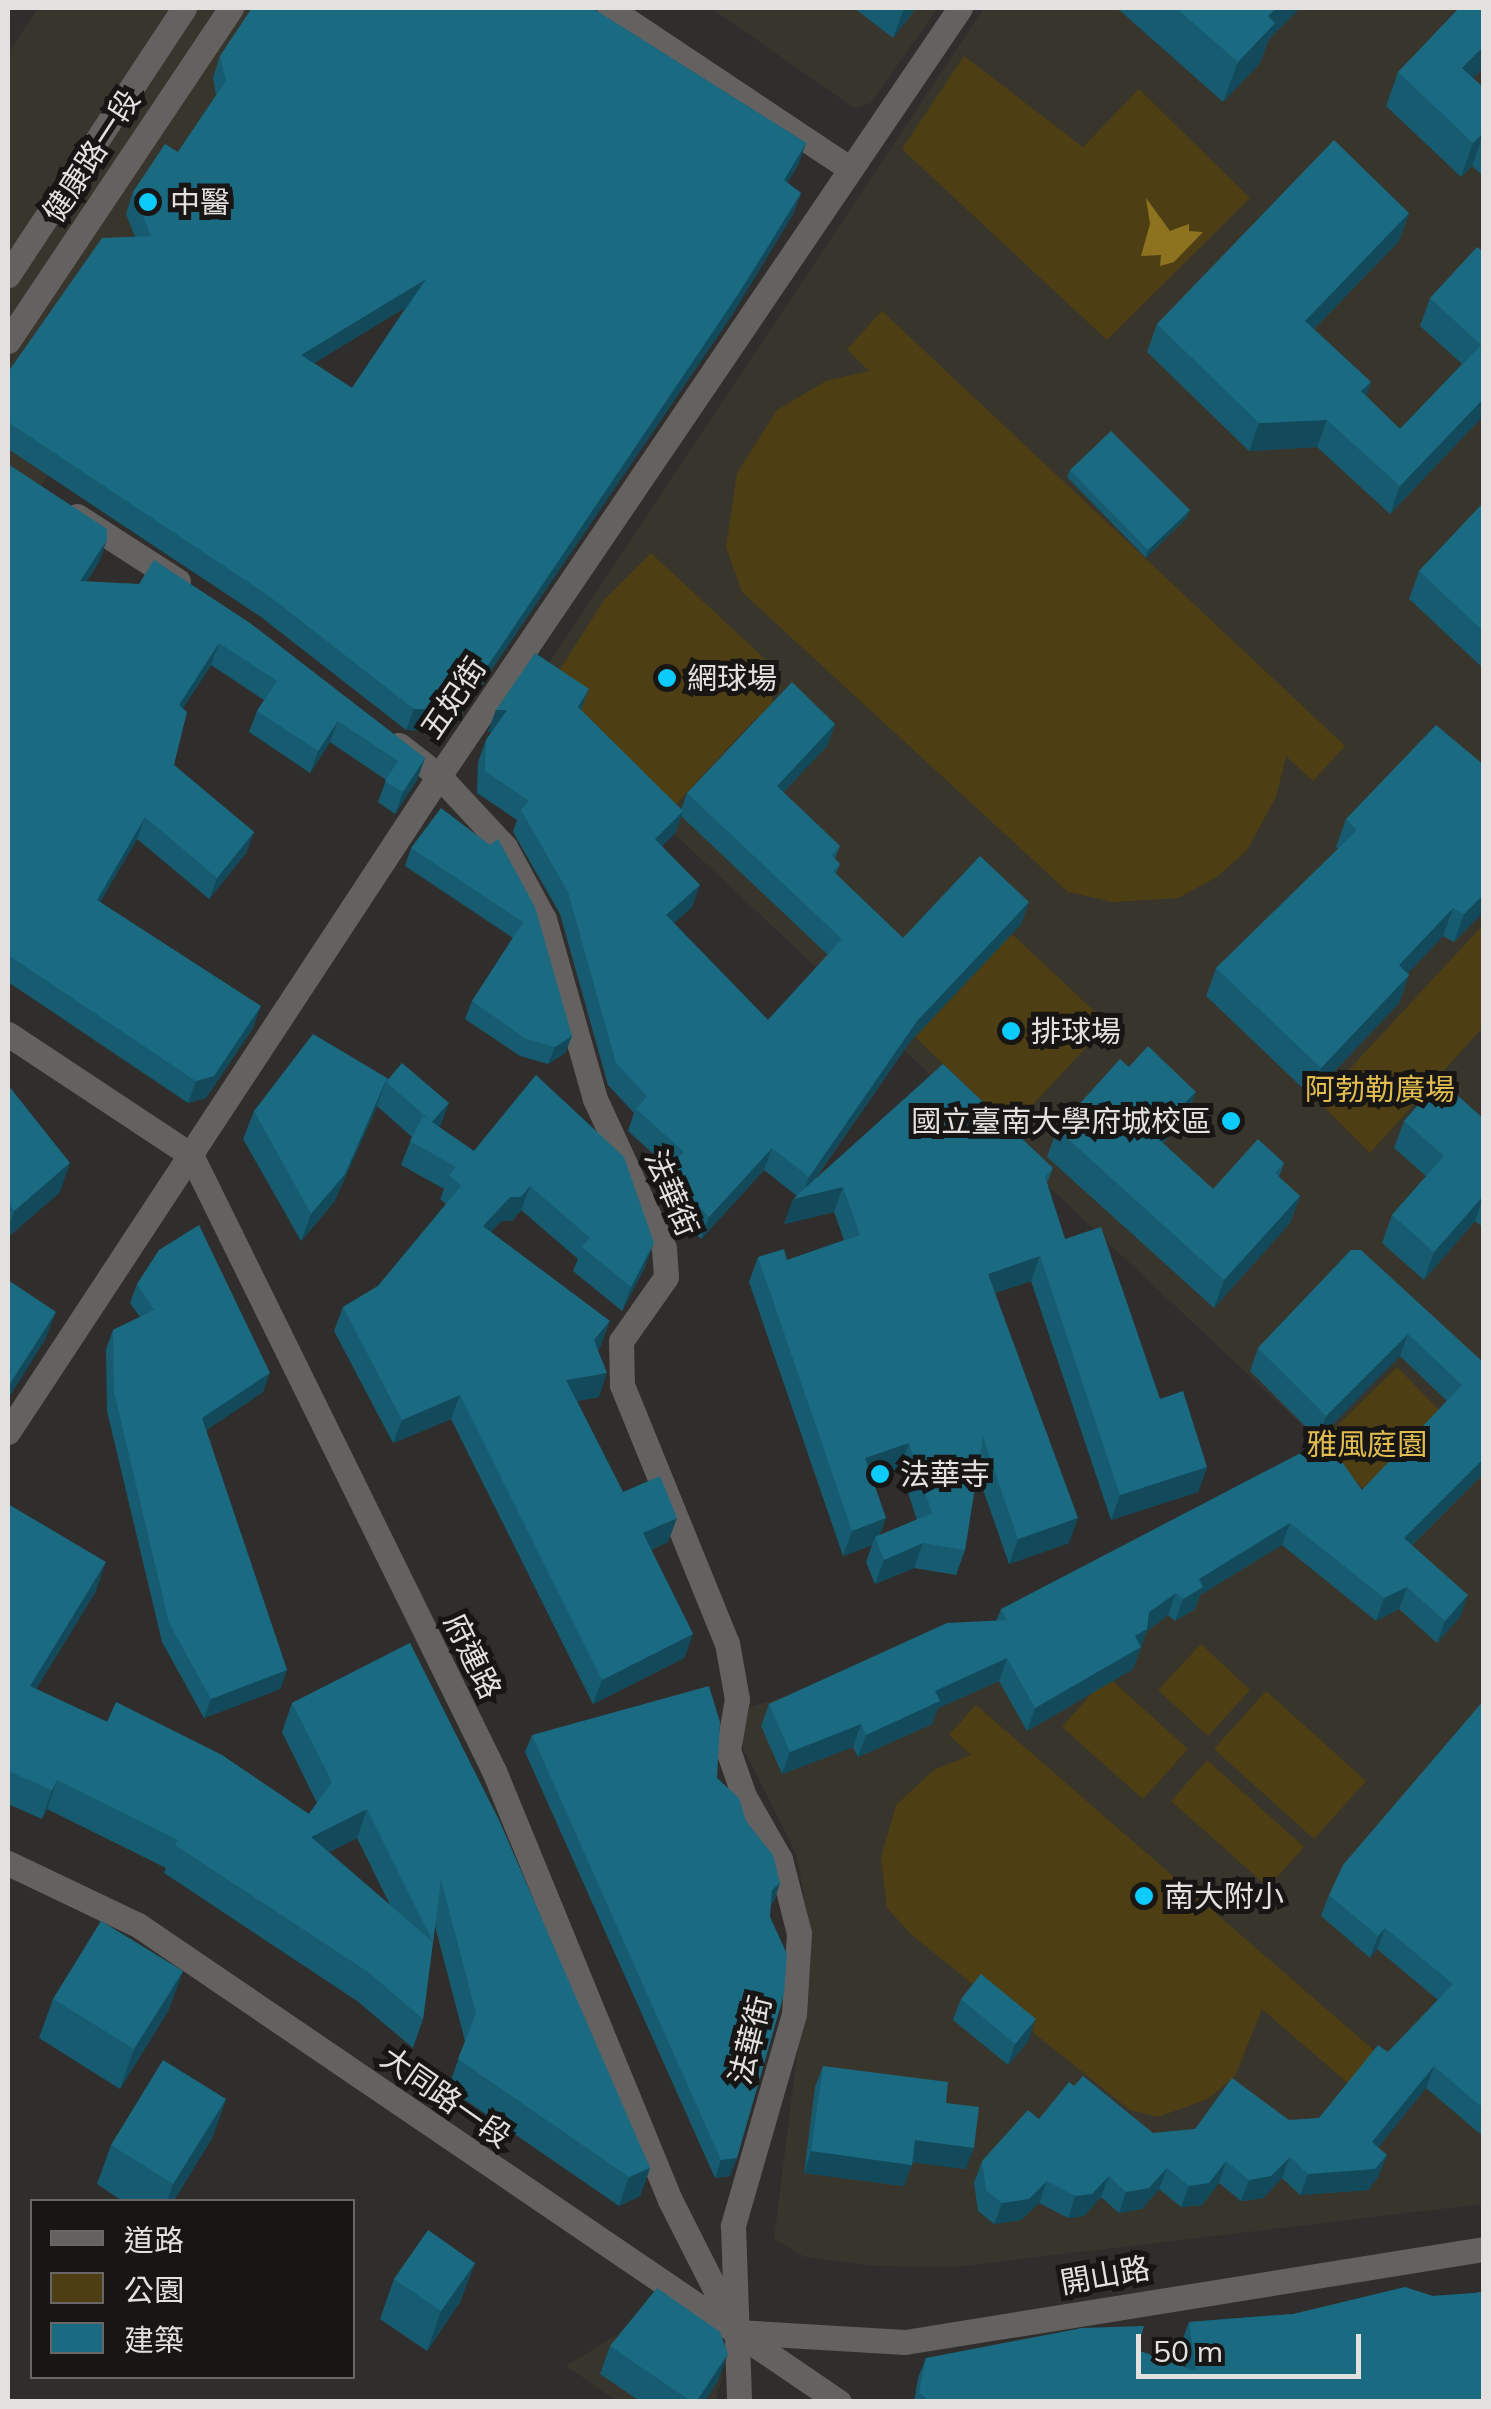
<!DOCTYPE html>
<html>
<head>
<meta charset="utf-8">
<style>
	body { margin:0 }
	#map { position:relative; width:1491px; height:2409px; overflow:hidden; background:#2f2e2c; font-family:Mulish,"Noto Sans TC",sans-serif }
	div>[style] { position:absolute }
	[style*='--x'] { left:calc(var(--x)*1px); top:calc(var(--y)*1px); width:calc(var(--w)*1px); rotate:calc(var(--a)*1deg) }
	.built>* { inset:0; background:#38352d }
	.green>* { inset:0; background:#4d3f13 }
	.water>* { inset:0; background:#8d7220 }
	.minor>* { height:25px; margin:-12.5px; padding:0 12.5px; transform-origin:12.5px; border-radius:12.5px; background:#636261 }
	.wall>* { inset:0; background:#165b70 }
	.shaded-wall>* { inset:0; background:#124a5b }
	.building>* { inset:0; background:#1a6a82 }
	.dots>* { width:28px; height:28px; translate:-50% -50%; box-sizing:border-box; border:5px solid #171615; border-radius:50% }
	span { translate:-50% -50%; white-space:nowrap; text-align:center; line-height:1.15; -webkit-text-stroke:10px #171615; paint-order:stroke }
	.street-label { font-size:30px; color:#e2e1df }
	.poi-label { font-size:30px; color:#e2e1df }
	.left { translate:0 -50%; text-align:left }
	.right { translate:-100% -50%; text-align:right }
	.park-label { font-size:30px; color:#e1bc4f }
	.frame { position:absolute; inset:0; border:10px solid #e2e1df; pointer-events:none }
	.legend { position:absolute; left:30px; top:2199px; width:325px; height:180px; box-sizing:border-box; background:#171615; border:2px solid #686766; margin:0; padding:12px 18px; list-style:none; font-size:30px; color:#e2e1df }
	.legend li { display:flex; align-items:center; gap:20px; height:50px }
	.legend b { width:50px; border:2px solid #686766 }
	.scale { position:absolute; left:1136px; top:2334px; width:225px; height:45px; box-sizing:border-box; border:5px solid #e2e1df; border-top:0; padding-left:12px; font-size:30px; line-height:35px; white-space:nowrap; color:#e2e1df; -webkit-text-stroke:8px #171615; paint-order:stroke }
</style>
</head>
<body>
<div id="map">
	<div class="built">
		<i style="clip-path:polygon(38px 8px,358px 8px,8px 536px,8px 54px)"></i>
		<i style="clip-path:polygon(711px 8px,938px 8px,871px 103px,854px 108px)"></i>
		<i style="clip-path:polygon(984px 8px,1483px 8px,1483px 2204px,954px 2267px,878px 2266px,805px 2257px,774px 2239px,812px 1937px,796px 1854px,740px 1742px,750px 1707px,972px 1640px,1327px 1449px,629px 791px,547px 666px)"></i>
		<i style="clip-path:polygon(650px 2314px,709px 2351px,723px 2376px,715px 2401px,617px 2401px,566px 2366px)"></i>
	</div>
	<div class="green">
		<i style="clip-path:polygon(964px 56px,1083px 147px,1139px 89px,1250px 198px,1107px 340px,902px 149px)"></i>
		<i style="clip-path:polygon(882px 311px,1345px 746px,1313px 781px,1286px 756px,1276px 797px,1247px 850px,1217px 877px,1178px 898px,1113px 902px,1068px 892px,742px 592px,726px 547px,737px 473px,777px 410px,826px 381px,869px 371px,847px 349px)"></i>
		<i style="clip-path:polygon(651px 553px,779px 672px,781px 689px,771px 698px,780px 708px,765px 724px,757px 717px,674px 806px,551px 684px,604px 600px)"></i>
		<i style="clip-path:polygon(1483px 925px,1483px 1027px,1370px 1153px,1319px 1102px)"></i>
		<i style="clip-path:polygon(1012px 934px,1108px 1024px,1011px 1128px,915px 1037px)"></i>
		<i style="clip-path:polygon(1397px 1367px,1443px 1414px,1368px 1493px,1319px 1444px)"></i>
		<i style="clip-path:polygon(1201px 1644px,1250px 1690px,1208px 1736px,1158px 1690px)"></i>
		<i style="clip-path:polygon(1107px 1676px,1188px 1749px,1143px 1799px,1062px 1727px)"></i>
		<i style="clip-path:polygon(1266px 1691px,1366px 1781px,1314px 1839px,1214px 1749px)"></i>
		<i style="clip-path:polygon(976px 1705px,1378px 2054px,1351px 2086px,1262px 2009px,1235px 2076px,1208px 2099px,1158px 2117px,1130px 2110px,913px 1936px,887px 1908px,881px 1858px,896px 1805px,934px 1770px,971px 1755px,949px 1735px)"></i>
		<i style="clip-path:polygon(1207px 1760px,1304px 1847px,1268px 1887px,1171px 1801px)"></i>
	</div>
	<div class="water">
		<i style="clip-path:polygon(1146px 198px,1170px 231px,1189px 224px,1189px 231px,1203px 232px,1174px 262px,1160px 266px,1161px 255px,1141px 256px,1150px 224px)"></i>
	</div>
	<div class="minor">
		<i style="--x:609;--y:8;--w:290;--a:33.7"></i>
		<i style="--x:8;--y:275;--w:320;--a:-56.6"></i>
		<i style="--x:8;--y:341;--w:401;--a:-56.2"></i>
		<i style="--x:77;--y:516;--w:120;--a:32.8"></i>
		<i style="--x:399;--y:745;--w:51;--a:37.8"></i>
		<i style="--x:439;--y:776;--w:97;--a:47.1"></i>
		<i style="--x:505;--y:847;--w:82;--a:61.6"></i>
		<i style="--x:544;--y:919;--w:187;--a:74.2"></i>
		<i style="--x:595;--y:1099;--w:164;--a:65.2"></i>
		<i style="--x:664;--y:1248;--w:29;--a:86"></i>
		<i style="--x:666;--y:1277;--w:78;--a:125.1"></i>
		<i style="--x:621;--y:1341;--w:44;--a:88.7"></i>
		<i style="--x:622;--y:1385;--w:279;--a:67.9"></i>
		<i style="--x:727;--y:1643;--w:57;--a:79.9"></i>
		<i style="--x:737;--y:1699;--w:52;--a:100"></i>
		<i style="--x:728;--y:1750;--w:49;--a:70.8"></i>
		<i style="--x:744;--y:1796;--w:73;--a:60.3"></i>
		<i style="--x:780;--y:1859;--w:76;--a:75.6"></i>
		<i style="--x:799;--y:1933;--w:81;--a:93.5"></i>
		<i style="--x:794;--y:2014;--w:221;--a:106.1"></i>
		<i style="--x:733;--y:2226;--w:176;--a:88"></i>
		<i style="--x:8;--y:1034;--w:219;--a:33.5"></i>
		<i style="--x:191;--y:1155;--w:686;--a:63.81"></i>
		<i style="--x:494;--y:1771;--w:464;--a:67.7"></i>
		<i style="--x:670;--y:2200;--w:138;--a:63.2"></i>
		<i style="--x:8;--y:1432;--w:785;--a:-56.69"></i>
		<i style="--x:439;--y:776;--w:928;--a:-55.85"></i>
		<i style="--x:8;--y:1863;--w:144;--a:25.5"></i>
		<i style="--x:138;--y:1925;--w:848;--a:34.23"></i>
		<i style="--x:736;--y:2332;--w:169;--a:3.4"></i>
		<i style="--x:905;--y:2342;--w:586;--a:-9.13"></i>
	</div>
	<div class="wall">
		<i style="clip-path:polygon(evenodd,252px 8px,592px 8px,806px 143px,798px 165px,787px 183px,801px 193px,793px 214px,732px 315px,450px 731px,406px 730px,261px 617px,8px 449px,8px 372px,135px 237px,126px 214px,133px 192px,178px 152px,216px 95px,213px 78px,220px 56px,252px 8px,406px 307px,352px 388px,314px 363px,406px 307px)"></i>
		<i style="clip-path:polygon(854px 8px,916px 8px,893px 38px)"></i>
		<i style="clip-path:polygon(1117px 8px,1300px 8px,1269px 39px,1260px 63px,1223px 102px)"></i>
		<i style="clip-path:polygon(1484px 67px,1473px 78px,1484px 88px,1484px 177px,1472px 166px,1461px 177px,1386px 106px,1398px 72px)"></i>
		<i style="clip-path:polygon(1409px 213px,1399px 241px,1314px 329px,1371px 382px,1366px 396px,1400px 429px,1462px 364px,1420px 326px,1430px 298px,1484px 252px,1484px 415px,1390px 514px,1317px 447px,1249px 451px,1147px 352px,1157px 324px)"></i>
		<i style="clip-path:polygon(8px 464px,99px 562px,86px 582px,139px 584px,425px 758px,417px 780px,395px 814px,378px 802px,386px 780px,330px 742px,310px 773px,249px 732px,257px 711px,264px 700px,211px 665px,183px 708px,174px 765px,254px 832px,246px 853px,209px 899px,137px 839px,100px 902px,253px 1028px,206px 1098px,188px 1103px,8px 982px)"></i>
		<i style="clip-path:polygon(1070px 470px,1187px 517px,1146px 558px,1067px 477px)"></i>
		<i style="clip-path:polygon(1484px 502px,1484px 669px,1409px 599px,1419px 571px)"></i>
		<i style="clip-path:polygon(evenodd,496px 710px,582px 711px,681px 810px,687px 793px,835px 724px,827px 746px,783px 792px,840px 846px,835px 859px,840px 864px,836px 874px,903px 938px,1029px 902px,1021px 924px,909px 1043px,816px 1178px,1053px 1168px,1047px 1183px,1065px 1239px,1160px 1399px,1207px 1467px,1198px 1492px,1111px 1520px,1031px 1281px,995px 1293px,1069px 1543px,1009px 1564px,977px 1472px,965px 1550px,956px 1575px,914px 1568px,875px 1584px,866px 1562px,872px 1545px,843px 1556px,749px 1282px,758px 1257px,787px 1260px,844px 1240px,834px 1212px,784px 1224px,797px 1196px,764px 1170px,701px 1239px,657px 1194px,665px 1172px,669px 1168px,628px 1131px,634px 1113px,608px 1085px,560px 914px,513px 832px,517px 820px,477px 793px,478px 762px,486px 740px,492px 732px,488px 732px,496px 710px,681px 816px,828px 955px,768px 1020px,674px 923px,692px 907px,662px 846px,675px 833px,681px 816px,496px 710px,900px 1468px,917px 1520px,880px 1535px,872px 1478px,900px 1468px)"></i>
		<i style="clip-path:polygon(1484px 765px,1484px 911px,1454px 942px,1443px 936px,1408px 973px,1409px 975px,1399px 1003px,1311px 1096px,1206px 996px,1216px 968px,1338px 849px,1336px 847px,1346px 819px)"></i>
		<i style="clip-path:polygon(490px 845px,572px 1036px,565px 1053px,548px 1064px,520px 1056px,465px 1019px,472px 1001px,513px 938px,405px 866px,411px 848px)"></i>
		<i style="clip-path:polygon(536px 1075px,645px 1267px,622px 1311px,573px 1271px,578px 1259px,521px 1210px,512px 1221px,501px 1221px,491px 1232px,601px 1345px,598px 1350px,599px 1397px,577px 1401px,623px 1492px,668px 1542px,651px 1550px,693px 1634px,684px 1658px,593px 1704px,451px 1419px,393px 1443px,334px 1331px,343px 1307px,378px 1286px,446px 1204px,440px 1199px,444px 1189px,401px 1165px,412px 1137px,377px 1106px,334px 1202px,301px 1241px,243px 1139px,254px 1111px,387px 1078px,440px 1128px,474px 1151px)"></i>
		<i style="clip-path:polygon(8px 1085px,60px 1192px,8px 1237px)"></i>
		<i style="clip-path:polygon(1186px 1119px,1163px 1143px,1213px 1189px,1284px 1163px,1279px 1177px,1300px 1196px,1290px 1223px,1214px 1308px,1047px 1157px,1057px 1129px)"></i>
		<i style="clip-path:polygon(1484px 1119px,1484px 1228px,1475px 1221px,1424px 1280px,1382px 1243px,1392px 1215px,1426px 1176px,1394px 1148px,1404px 1121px)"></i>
		<i style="clip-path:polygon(1351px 1250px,1484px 1363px,1484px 1473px,1412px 1545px,1460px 1617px,1437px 1643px,1399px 1609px,1376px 1621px,1282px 1545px,1200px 1595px,1195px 1609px,1175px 1621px,1168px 1615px,1147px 1631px,1133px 1669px,1027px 1731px,999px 1681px,938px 1708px,932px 1724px,858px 1757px,853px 1747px,782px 1774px,761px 1726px,769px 1704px,996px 1621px,1001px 1609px,1362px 1490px,1447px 1401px,1400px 1356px,1318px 1439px,1250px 1371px,1258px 1348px)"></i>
		<i style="clip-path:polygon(137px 1284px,263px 1392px,206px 1430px,287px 1670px,280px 1689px,204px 1718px,162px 1642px,107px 1411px,106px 1349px,113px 1330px,140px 1317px,130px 1303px)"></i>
		<i style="clip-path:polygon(evenodd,8px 1504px,96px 1591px,36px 1689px,309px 1814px,317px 1803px,282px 1732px,292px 1703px,410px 1643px,650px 2168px,640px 2196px,619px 2206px,448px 2088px,465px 2041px,435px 1926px,423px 2019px,413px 2048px,357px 2001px,164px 1873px,166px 1868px,47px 1809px,42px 1819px,8px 1804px,8px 1504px,357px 1838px,390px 1905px,329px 1852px,357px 1838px)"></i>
		<i style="clip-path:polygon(1484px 1700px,1484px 2137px,1426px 2088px,1378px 2147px,1379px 2176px,1368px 2190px,1300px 2195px,1282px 2178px,1263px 2198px,1241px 2201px,1219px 2183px,1202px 2205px,1181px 2207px,1159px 2189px,1142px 2209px,1119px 2213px,1101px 2197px,1084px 2216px,1068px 2218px,1039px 2203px,1021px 2220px,994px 2224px,978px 2211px,974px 2183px,982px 2161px,1039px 2119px,1074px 2086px,1153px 2133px,1319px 2118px,1388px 2052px,1438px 2000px,1377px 1949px,1370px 1958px,1321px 1916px,1329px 1895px)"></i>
		<i style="clip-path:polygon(532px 1735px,717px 1778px,746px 1821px,780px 1883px,774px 1901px,771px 1904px,730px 2176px,715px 2178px,525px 1752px)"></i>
		<i style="clip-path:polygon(183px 1971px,168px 2011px,120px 2089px,39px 2038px,53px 1999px)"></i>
		<i style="clip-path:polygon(961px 1999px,1028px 2041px,1008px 2065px,953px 2020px)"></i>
		<i style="clip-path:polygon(823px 2066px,946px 2103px,966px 2169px,912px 2162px,904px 2186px,804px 2173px,815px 2087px)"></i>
		<i style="clip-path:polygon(226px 2099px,212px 2138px,173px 2202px,124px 2202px,97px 2184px,111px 2145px)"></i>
		<i style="clip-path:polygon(475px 2263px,460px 2302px,427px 2351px,380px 2319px,394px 2279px)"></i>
		<i style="clip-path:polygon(1475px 2293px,1484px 2402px,914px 2402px,918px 2378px,926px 2358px,1137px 2350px,1186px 2368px,1182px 2341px,1189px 2322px,1293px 2314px,1433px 2296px)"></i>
		<i style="clip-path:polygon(610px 2346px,718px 2381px,704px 2402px,641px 2402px,600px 2374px)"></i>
	</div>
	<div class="shaded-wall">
		<i style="clip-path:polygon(904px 8px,916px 8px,893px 38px)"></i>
		<i style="clip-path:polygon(1276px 8px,1300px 8px,1269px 39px,1260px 63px,1223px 102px,1238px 62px,1268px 16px)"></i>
		<i style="clip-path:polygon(1484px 46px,1484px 67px,1450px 102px,1462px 68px)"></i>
		<i style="clip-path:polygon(1484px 132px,1472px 166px,1461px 177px,1473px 143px)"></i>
		<i style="clip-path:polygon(806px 143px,798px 165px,776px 202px,784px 180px)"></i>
		<i style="clip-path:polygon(801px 193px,793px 214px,732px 315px,450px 731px,406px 730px,414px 709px)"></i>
		<i style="clip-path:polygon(1409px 213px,1399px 241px,1295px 348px,1305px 321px)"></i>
		<i style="clip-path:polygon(426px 279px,418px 300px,293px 376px,301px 355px)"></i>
		<i style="clip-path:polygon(1371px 382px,1361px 410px,1361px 391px)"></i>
		<i style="clip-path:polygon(1484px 398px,1484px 415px,1390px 514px,1400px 486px)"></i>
		<i style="clip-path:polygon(1327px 420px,1317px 447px,1249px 451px,1259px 423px)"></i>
		<i style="clip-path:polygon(1190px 510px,1187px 517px,1146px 558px,1148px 550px)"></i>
		<i style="clip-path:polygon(107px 540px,99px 562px,72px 603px,80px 581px)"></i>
		<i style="clip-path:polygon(219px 643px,211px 665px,171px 726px,179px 705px)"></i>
		<i style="clip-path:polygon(589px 689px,581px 711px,578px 707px)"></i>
		<i style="clip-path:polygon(496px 710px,507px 710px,499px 732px,488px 732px)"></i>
		<i style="clip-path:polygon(338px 721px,330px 742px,310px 773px,318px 751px)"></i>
		<i style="clip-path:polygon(835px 724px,827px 746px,769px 808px,777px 786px)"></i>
		<i style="clip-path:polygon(425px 758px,417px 780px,395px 814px,403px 792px)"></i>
		<i style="clip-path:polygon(683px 811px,675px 833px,647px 861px,655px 839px)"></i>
		<i style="clip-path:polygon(145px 817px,137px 839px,89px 921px,97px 900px)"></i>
		<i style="clip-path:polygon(254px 832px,246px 853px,209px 899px,217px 878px)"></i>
		<i style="clip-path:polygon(700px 885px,692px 907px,658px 937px,666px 915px)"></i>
		<i style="clip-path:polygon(1484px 894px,1484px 911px,1454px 942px,1464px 914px)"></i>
		<i style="clip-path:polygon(1029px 902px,1021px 924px,909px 1043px,803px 1196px,843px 1187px,834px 1212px,784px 1224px,793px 1199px,802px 1197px,809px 1177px,917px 1021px)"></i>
		<i style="clip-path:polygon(1453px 908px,1443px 936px,1389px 993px,1399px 965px)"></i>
		<i style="clip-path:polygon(1409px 975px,1399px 1003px,1311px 1096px,1321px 1068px)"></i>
		<i style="clip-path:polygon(261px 1006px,253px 1028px,206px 1098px,188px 1103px,196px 1081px)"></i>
		<i style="clip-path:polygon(572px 1036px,565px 1053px,548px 1064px,555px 1047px)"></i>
		<i style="clip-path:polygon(387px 1078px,377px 1106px,334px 1202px,301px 1241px,311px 1214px)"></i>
		<i style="clip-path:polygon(1196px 1092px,1186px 1119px,1143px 1162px,1153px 1134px)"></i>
		<i style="clip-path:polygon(449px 1103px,440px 1127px,432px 1122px)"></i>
		<i style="clip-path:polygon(772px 1148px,764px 1170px,701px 1239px,709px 1217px)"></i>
		<i style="clip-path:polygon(70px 1163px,60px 1192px,8px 1237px,8px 1229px,14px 1211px)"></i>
		<i style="clip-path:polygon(530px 1186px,521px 1210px,512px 1221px,501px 1221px,474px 1250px,483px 1226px,510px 1197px)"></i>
		<i style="clip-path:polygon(1484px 1195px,1475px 1221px,1424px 1280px,1434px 1252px)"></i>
		<i style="clip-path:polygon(1300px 1196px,1290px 1223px,1214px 1308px,1224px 1280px)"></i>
		<i style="clip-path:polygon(654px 1243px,645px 1267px,622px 1311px,631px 1287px)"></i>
		<i style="clip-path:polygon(1040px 1256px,1031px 1281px,979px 1298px,988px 1274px)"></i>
		<i style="clip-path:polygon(56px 1312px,45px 1340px,8px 1399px,8px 1387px)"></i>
		<i style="clip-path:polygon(610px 1321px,601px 1345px,585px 1364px,594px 1340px)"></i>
		<i style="clip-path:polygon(1408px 1334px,1400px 1356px,1318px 1439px,1326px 1416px)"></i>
		<i style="clip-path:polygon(270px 1373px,263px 1392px,196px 1437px,202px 1418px)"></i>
		<i style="clip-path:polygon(607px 1373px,599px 1397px,558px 1404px,566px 1380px)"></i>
		<i style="clip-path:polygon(460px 1395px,451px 1419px,393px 1443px,402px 1420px)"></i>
		<i style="clip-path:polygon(909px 1443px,900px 1468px,856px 1483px,865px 1458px)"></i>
		<i style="clip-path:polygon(1484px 1458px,1484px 1473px,1396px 1560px,1404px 1538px)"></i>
		<i style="clip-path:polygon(1207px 1467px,1198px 1492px,1111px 1520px,1120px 1495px)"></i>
		<i style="clip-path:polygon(677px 1518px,668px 1542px,634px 1557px,643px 1533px)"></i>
		<i style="clip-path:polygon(886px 1518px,877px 1543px,875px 1537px,872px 1545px,843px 1556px,852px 1531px)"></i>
		<i style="clip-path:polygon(1078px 1518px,1069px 1543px,1009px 1564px,1018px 1539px)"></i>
		<i style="clip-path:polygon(1290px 1523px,1282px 1545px,1200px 1595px,1195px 1609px,1175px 1621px,1183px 1599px,1199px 1579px)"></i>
		<i style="clip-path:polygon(923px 1543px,914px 1568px,875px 1584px,884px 1560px)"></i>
		<i style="clip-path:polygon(106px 1562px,96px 1591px,20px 1715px,30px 1686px)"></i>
		<i style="clip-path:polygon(1407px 1587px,1399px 1609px,1376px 1621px,1384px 1598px)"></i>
		<i style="clip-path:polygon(1176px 1593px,1168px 1615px,1147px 1631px,1133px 1669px,1027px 1731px,1035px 1708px,1135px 1636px,1149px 1612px)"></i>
		<i style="clip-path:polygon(1468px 1595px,1460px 1617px,1437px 1643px,1445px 1621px)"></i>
		<i style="clip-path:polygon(693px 1634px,684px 1658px,593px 1704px,602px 1680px)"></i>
		<i style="clip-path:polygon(1007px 1658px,999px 1681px,938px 1708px,932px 1724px,858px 1757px,866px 1735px,935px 1691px)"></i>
		<i style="clip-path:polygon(287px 1670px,280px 1689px,204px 1718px,211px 1699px)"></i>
		<i style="clip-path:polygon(861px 1724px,853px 1747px,782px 1774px,790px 1752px)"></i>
		<i style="clip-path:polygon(57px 1780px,47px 1809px,42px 1819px,52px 1790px)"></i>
		<i style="clip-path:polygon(367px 1809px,357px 1838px,301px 1865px,311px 1837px)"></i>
		<i style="clip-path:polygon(780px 1883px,774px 1901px,765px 1908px,772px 1890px)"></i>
		<i style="clip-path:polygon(1385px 1928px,1377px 1949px,1370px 1958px,1378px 1936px)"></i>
		<i style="clip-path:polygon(183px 1971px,168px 2011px,120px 2089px,134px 2049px)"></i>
		<i style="clip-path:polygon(1036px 2019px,1028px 2041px,1008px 2065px,1015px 2044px)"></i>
		<i style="clip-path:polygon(1434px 2066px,1426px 2088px,1365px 2164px,1372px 2142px)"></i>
		<i style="clip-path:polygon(226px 2099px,212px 2138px,173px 2202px,167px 2202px,173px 2184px)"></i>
		<i style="clip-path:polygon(915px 2140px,974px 2148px,966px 2169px,908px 2162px)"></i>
		<i style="clip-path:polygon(811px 2151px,912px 2165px,904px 2186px,804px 2173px)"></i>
		<i style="clip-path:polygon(1387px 2155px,1379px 2176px,1368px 2190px,1300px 2195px,1308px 2174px)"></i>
		<i style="clip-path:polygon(1290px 2157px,1282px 2178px,1263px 2198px,1241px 2201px,1249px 2180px)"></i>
		<i style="clip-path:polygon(737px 2158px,730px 2176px,715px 2178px,721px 2160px)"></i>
		<i style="clip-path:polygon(1226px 2161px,1219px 2183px,1202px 2205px,1181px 2207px,1189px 2186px)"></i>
		<i style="clip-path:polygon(650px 2168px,640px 2196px,619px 2206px,629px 2177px)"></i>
		<i style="clip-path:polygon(1167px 2168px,1159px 2189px,1142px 2209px,1119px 2213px,1126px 2192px)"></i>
		<i style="clip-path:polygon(1109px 2176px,1101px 2197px,1084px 2216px,1068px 2218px,1075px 2196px)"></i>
		<i style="clip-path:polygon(1047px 2181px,1039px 2203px,1021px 2220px,994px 2224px,1002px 2203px)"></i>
		<i style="clip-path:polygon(475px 2263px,460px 2302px,427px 2351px,441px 2311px)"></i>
		<i style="clip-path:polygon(728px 2354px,718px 2381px,704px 2402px,696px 2402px)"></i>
	</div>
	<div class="building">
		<i style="clip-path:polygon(evenodd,252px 8px,327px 8px,330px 9px,329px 8px,592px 8px,806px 143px,784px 180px,801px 193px,739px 293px,458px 710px,414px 709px,269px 596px,8px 422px,8px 372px,102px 238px,151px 236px,133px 192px,165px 144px,178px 152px,226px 81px,220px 56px,252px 8px,426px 279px,352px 388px,301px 355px,426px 279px)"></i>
		<i style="clip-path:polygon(1176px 8px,1276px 8px,1268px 16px,1275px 23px,1238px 62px)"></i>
		<i style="clip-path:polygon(1459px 8px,1484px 8px,1484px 46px,1462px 68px,1484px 88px,1484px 132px,1473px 143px,1398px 72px)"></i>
		<i style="clip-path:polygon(1334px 140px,1409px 213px,1305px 321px,1371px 382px,1361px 391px,1400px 429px,1481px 345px,1430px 298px,1477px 247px,1484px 252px,1484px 398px,1400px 486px,1327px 420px,1259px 423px,1157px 324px)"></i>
		<i style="clip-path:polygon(1111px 431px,1190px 510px,1148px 550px,1070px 470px)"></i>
		<i style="clip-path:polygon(8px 464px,107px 529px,107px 540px,80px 581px,139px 584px,154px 560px,250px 623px,425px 758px,403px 792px,385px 781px,398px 761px,338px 721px,318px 751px,257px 711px,277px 681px,219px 643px,179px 705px,187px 712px,174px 765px,254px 832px,217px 878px,145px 817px,97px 900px,261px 1006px,214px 1076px,196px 1081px,8px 955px)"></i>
		<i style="clip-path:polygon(1484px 502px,1484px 632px,1419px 571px)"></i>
		<i style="clip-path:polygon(535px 653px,589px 689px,578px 707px,683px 811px,655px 839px,700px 885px,666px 915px,768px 1020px,842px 939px,687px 793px,792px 682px,835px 724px,777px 786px,840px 846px,831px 855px,840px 864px,833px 871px,903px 938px,980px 856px,1029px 902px,917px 1021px,809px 1177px,772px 1148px,709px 1217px,665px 1172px,684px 1152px,636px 1109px,647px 1096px,616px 1063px,568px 892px,521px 810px,529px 801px,485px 771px,486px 740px,507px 710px,496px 710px)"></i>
		<i style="clip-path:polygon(1436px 725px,1484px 765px,1484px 894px,1464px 914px,1453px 908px,1399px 965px,1409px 975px,1321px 1068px,1216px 968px,1357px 830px,1346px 819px)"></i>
		<i style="clip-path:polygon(441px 808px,490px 845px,498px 839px,535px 907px,572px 1036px,555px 1047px,526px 1039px,472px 1001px,523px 922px,411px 848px)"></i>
		<i style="clip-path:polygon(313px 1034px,387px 1078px,345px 1174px,311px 1214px,254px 1111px)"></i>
		<i style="clip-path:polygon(1148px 1046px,1196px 1092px,1153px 1134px,1213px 1189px,1258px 1139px,1284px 1163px,1275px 1173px,1300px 1196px,1224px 1280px,1057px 1129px,1120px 1059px,1129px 1067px)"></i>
		<i style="clip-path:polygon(402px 1063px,449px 1103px,432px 1122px,474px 1151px,536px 1075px,624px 1157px,654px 1243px,631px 1287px,582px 1247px,590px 1238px,530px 1186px,521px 1197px,510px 1197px,483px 1226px,610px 1321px,594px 1340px,607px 1373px,566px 1380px,623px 1492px,660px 1476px,677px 1518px,643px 1533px,693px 1634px,602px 1680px,460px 1395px,402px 1420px,343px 1307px,378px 1286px,461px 1186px,449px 1175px,456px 1167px,410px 1141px,423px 1116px,430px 1120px,386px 1082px)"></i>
		<i style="clip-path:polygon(943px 1064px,1053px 1168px,1045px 1177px,1065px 1239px,1101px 1227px,1160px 1399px,1183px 1391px,1207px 1467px,1120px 1495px,1040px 1256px,988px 1274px,1078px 1518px,1018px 1539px,983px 1437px,965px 1550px,923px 1543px,884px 1560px,875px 1537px,932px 1513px,909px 1443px,865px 1458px,886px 1518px,852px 1531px,758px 1257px,784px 1249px,787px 1260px,860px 1235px,843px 1187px,793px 1199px)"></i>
		<i style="clip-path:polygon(1440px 1080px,1484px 1119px,1484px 1195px,1434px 1252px,1392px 1215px,1444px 1156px,1404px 1121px)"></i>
		<i style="clip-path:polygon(8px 1085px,70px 1163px,14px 1211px,8px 1202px)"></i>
		<i style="clip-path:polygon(199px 1225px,270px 1373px,202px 1418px,287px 1670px,211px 1699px,169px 1623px,114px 1392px,113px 1330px,154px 1310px,137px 1284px,159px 1250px)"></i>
		<i style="clip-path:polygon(1351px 1250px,1361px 1250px,1484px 1363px,1484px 1458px,1404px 1538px,1468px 1595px,1445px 1621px,1407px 1587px,1384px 1598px,1290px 1523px,1199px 1579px,1203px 1587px,1183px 1599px,1176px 1593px,1149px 1612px,1147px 1629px,1135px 1636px,1141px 1647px,1035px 1708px,1007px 1658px,935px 1691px,940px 1701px,866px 1735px,861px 1724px,790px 1752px,769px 1704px,947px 1623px,1007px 1620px,1001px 1609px,1314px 1446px,1327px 1441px,1362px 1490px,1462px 1385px,1408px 1334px,1326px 1416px,1258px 1348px)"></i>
		<i style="clip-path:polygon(8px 1280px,56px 1312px,8px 1387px)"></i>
		<i style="clip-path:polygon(8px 1504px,106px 1562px,30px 1686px,107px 1722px,116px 1702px,222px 1755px,309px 1814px,332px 1782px,292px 1703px,410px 1643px,499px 1820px,650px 2168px,629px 2177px,458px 2059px,476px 2013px,441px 1880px,433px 1942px,367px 1809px,311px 1837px,433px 1942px,423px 2019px,368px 1972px,175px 1845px,178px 1840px,57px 1780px,52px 1790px,8px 1771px)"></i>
		<i style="clip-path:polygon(709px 1686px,720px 1722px,717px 1778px,739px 1798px,746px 1821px,773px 1855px,780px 1883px,772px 1890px,770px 1917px,787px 1954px,784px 1994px,737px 2158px,721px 2160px,532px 1735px)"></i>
		<i style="clip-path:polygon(1484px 1700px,1484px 2109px,1434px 2066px,1372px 2142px,1387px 2155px,1375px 2169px,1308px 2174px,1290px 2157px,1271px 2176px,1249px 2180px,1226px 2161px,1209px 2183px,1189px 2186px,1167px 2168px,1149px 2188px,1126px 2192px,1109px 2176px,1092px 2194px,1075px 2196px,1047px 2181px,1029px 2199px,1002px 2203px,986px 2190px,982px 2161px,1028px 2110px,1039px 2119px,1069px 2082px,1074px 2086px,1083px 2076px,1153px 2133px,1195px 2129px,1232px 2078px,1289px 2120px,1319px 2118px,1378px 2045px,1388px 2052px,1453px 1984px,1385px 1928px,1378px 1936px,1329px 1895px,1343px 1865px)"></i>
		<i style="clip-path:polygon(101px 1921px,183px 1971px,134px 2049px,53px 1999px)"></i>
		<i style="clip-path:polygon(981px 1974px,1036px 2019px,1015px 2044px,961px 1999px)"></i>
		<i style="clip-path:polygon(163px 2060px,226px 2099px,173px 2184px,111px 2145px)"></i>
		<i style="clip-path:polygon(823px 2066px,948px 2082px,946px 2103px,979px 2107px,974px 2148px,915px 2140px,912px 2165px,811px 2151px)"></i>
		<i style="clip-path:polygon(428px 2230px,475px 2263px,441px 2311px,394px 2279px)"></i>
		<i style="clip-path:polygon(1405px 2287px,1433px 2296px,1475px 2293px,1484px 2291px,1484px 2402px,1271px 2402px,1270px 2399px,1252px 2402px,931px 2402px,919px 2393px,926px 2358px,1082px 2328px,1144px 2326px,1137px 2350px,1196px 2371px,1189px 2322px,1293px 2314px)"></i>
		<i style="clip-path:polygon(657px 2288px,720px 2332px,728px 2354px,696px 2402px,692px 2402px,610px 2346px)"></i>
	</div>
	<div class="dots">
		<i style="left:148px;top:202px;background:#0ccafa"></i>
		<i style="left:667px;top:678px;background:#0ccafa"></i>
		<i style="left:1011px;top:1031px;background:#0ccafa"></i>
		<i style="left:1231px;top:1121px;background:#0ccafa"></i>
		<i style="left:880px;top:1474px;background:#0ccafa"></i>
		<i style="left:1144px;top:1896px;background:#0ccafa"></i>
	</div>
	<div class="street-label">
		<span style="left:91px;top:156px;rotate:-57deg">健康路一段</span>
		<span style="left:453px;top:698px;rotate:-56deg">五妃街</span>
		<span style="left:672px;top:1193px;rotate:67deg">法華街</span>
		<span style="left:473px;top:1656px;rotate:64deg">府連路</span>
		<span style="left:750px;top:2040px;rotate:-76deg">法華街</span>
		<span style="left:446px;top:2097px;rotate:35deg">大同路一段</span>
		<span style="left:1105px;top:2275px;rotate:-10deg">開山路</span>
	</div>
	<div class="poi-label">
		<span class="left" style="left:170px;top:202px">中醫</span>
		<span class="left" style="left:687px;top:678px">網球場</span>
		<span class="left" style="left:1031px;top:1031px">排球場</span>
		<span class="right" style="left:1211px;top:1121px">國立臺南大學府城校區</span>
		<span class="left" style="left:900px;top:1474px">法華寺</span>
		<span class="left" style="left:1164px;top:1896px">南大附小</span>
	</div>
	<div class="park-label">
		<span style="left:1380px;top:1089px">阿勃勒廣場</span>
		<span style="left:1367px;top:1444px">雅風庭園</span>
	</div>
	<div class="frame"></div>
	<ul class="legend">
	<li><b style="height:12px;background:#636261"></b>道路</li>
	<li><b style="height:28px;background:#4d3f13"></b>公園</li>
	<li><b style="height:28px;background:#1a6a82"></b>建築</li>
	</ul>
	<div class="scale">50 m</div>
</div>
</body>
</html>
